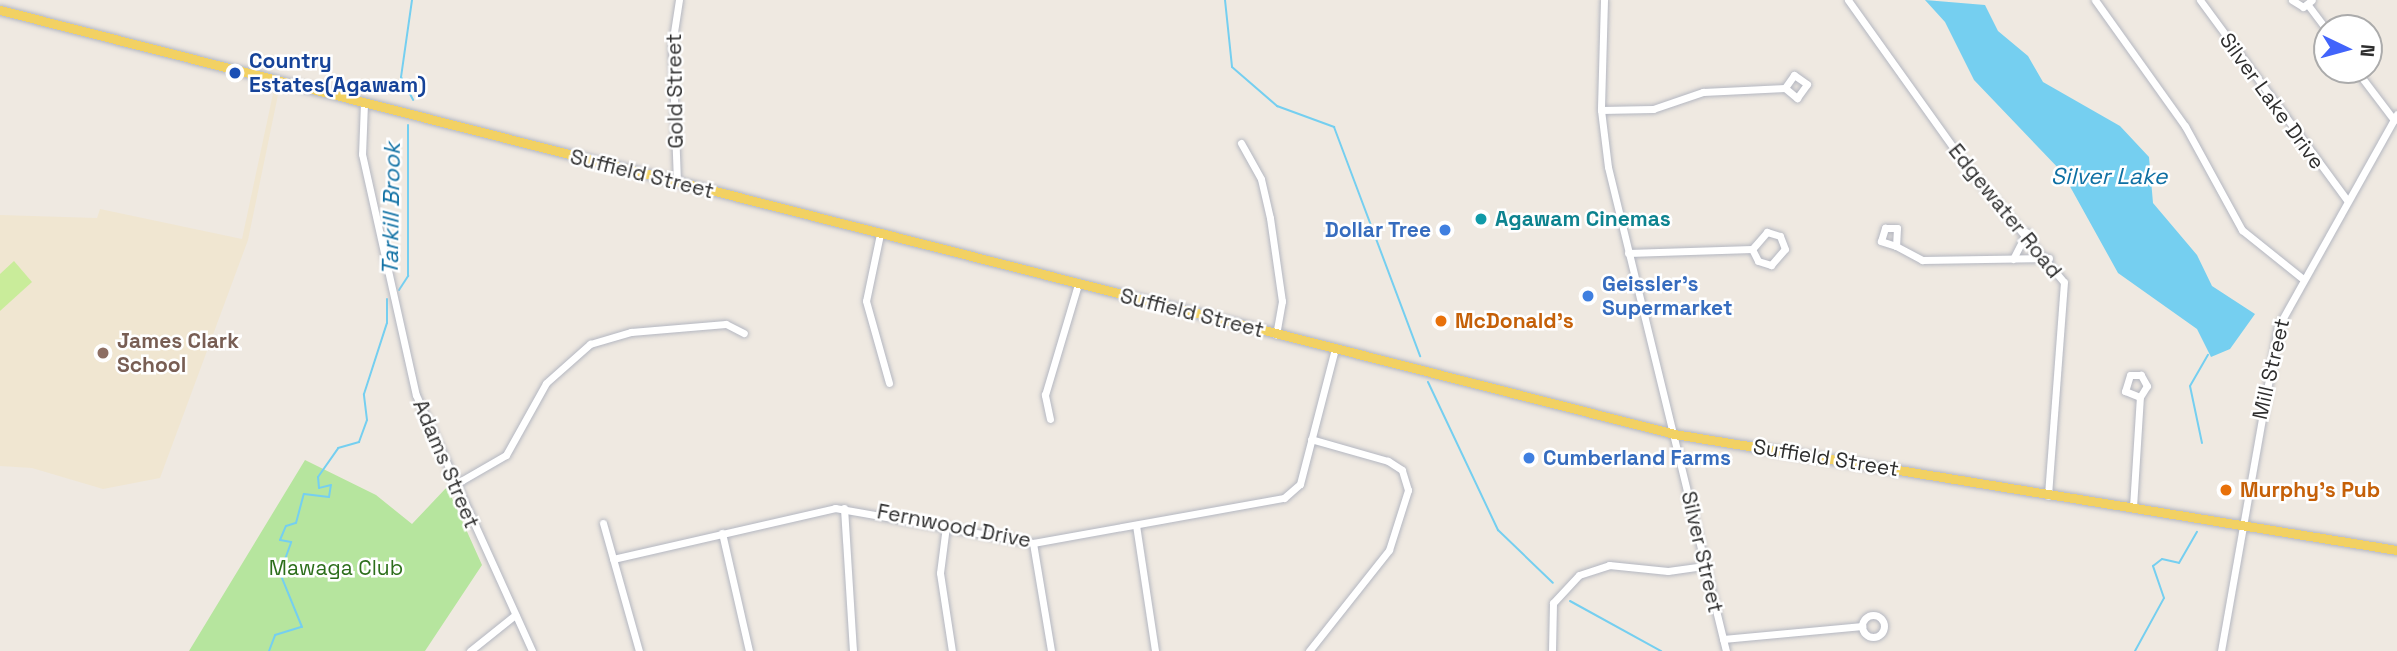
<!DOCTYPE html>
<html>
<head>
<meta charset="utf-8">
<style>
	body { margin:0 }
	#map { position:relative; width:2397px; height:651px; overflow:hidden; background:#efe9e1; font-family:"Space Grotesk",sans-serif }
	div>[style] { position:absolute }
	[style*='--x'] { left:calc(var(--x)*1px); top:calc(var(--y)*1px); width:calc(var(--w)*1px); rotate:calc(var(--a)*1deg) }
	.education>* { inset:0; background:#f0e6d1 }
	.green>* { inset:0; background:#b6e59e }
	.pitch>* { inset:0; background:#c9ec9a }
	.water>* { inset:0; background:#75cff0 }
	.stream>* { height:2px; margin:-1px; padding:0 1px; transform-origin:1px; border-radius:1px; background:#75cff0 }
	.roads { filter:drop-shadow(0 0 2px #b4b7c1) drop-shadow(0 0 2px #b4b7c1) }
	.minor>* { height:7px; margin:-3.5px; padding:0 3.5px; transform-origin:3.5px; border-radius:3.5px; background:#fff }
	.minor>.ring { margin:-3.5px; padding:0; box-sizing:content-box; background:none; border:7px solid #fff; border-radius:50% }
	.major>* { height:9px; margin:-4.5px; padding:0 4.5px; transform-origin:4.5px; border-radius:4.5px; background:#f2d163 }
	.dots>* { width:19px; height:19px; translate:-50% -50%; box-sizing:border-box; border:4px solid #fff; border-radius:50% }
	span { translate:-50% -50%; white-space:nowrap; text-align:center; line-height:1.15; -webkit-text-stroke:5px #fff; paint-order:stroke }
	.transit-label { font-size:21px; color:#164399; font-weight:700 }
	.left { translate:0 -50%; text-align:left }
	.street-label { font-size:21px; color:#2e2e2e }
	.culture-label { font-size:21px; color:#0d838f; font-weight:700 }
	.shop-label { font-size:21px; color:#366cbe; font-weight:700 }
	.right { translate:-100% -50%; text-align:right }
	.food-label { font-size:21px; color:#c56008; font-weight:700 }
	.education-label { font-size:21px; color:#785e54; font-weight:700 }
	.park-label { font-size:21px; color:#2c6e1b }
	.water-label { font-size:23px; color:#0d6fa3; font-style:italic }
	.north { position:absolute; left:2313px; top:14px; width:70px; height:70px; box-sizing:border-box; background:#fff; border:2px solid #ababab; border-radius:50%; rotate:95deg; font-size:19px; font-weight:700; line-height:28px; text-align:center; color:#2e2e2e }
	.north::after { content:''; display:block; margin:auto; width:24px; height:32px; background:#4264fb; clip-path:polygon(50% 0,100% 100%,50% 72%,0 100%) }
</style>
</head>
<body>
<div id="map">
	<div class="education">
		<i style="clip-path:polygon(274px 89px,279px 90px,248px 240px,160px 478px,103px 489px,32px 468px,0 466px,0 215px,97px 218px,100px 209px,242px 239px)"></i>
	</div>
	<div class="green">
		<i style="clip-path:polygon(305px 460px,376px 495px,412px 524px,447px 487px,482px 565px,425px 651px,189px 651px)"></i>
	</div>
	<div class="pitch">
		<i style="clip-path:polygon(14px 261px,32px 282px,0 311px,0 274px)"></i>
	</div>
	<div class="water">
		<i style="clip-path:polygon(1925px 0,1985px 5px,1998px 31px,2028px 56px,2043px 82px,2120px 126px,2149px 157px,2153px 203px,2197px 255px,2212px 286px,2255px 314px,2230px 349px,2211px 357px,2197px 329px,2118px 273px,2062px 172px,1974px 80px,1945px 22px)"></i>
	</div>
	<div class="stream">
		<i style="--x:412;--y:0;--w:78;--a:98.1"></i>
		<i style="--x:401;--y:77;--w:26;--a:62"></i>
		<i style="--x:1225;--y:0;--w:67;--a:84"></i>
		<i style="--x:1232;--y:67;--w:60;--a:40.9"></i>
		<i style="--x:1277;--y:106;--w:61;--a:20.2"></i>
		<i style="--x:1334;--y:127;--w:245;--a:69.4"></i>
		<i style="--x:399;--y:290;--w:17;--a:-57"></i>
		<i style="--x:408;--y:276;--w:151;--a:-90"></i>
		<i style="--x:1428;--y:382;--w:164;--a:64.7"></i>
		<i style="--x:1498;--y:530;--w:76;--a:43.9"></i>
		<i style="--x:2202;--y:443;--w:58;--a:-101.9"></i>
		<i style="--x:2190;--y:386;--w:36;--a:-60"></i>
		<i style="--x:1570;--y:601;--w:104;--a:28.8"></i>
		<i style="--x:269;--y:651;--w:17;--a:-69"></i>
		<i style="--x:275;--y:635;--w:28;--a:-17"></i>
		<i style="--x:302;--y:627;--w:58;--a:-112.2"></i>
		<i style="--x:280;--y:573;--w:33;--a:-70"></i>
		<i style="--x:291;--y:542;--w:11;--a:-170"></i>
		<i style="--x:280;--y:540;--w:15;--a:-67"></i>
		<i style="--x:286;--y:526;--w:10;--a:-17"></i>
		<i style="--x:296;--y:523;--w:30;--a:-75"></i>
		<i style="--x:304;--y:494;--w:25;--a:7"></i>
		<i style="--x:329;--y:497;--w:12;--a:-81"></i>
		<i style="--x:331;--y:485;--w:12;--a:166"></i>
		<i style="--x:319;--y:488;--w:11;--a:-95"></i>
		<i style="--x:318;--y:477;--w:35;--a:-55"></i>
		<i style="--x:338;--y:448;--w:22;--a:-16"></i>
		<i style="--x:359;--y:442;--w:23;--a:-70"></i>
		<i style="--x:367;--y:420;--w:26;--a:-97"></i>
		<i style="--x:364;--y:394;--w:75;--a:-72.1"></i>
		<i style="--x:387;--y:323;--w:24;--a:-90"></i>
		<i style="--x:2135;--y:651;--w:60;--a:-61.3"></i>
		<i style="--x:2164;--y:598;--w:34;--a:-109"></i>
		<i style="--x:2153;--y:566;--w:11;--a:-38"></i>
		<i style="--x:2162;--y:559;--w:17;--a:13"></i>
		<i style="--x:2179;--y:563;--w:36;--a:-60"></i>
	</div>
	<div class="roads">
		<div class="minor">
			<i style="--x:1604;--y:0;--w:110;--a:91.6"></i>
			<i style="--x:1601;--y:110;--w:57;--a:83"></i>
			<i style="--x:1608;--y:167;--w:498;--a:76.3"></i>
			<i style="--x:1848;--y:0;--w:205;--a:54.5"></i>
			<i style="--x:1967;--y:167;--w:150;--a:49.9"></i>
			<i style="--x:2064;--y:282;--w:214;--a:94.3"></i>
			<i style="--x:2095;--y:0;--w:155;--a:54.5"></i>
			<i style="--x:2185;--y:126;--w:119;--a:61.3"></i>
			<i style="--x:2242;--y:230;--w:77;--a:38.7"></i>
			<i style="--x:2200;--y:0;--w:248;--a:53.7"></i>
			<i style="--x:2292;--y:0;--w:13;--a:32"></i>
			<i style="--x:2303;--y:7;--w:11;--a:-38"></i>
			<i style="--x:2308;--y:5;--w:31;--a:53"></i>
			<i style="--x:2356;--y:70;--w:63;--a:52.8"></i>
			<i style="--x:364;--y:103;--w:51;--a:92.2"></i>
			<i style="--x:362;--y:154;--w:247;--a:77.4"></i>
			<i style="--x:416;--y:395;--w:281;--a:65.6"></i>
			<i style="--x:1601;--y:110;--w:52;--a:-1.1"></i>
			<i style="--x:1653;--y:109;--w:53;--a:-18.8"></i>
			<i style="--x:1703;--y:92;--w:82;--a:-2.8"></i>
			<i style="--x:1785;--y:88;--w:16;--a:40"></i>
			<i style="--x:1797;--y:98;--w:17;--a:-54"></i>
			<i style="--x:1807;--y:84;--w:16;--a:-145"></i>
			<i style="--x:1794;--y:75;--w:16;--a:125"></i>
			<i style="--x:1241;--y:143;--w:41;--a:60.9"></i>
			<i style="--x:1261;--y:179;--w:40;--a:77"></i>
			<i style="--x:1270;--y:218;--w:84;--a:81.8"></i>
			<i style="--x:1282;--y:301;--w:34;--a:100"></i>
			<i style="--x:677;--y:182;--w:137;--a:-92.1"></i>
			<i style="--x:672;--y:45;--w:46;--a:-81.2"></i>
			<i style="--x:880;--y:234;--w:68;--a:101.8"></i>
			<i style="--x:866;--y:301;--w:85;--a:74.3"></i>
			<i style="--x:1896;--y:246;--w:16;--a:-162"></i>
			<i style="--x:1881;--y:241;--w:14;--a:-73"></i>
			<i style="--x:1885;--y:228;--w:12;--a:0"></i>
			<i style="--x:1897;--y:228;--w:18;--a:93"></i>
			<i style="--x:1896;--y:246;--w:30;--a:28"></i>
			<i style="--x:1922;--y:260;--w:127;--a:-0.9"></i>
			<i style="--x:1628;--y:253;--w:124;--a:-1.8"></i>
			<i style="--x:1752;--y:249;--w:13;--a:63"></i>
			<i style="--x:1758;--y:261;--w:14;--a:17"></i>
			<i style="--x:1771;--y:265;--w:21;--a:-49"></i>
			<i style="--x:1785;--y:249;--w:14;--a:-111"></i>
			<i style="--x:1780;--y:236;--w:14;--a:-163"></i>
			<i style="--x:1767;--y:232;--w:23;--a:131"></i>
			<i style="--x:2013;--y:259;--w:30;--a:-63"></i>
			<i style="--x:1050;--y:419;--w:25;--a:-102"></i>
			<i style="--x:1045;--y:395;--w:116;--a:-73.4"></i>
			<i style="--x:454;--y:485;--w:60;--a:-30"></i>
			<i style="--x:506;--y:455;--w:82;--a:-60.9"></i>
			<i style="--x:546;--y:383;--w:59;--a:-41.6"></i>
			<i style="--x:590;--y:344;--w:43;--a:-16.3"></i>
			<i style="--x:631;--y:332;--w:95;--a:-4.8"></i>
			<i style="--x:726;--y:324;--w:20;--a:27"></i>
			<i style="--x:2133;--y:507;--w:110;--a:-86.4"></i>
			<i style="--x:2140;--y:397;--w:13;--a:-58"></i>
			<i style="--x:2147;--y:386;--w:13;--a:-119"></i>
			<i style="--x:2141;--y:375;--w:11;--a:180"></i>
			<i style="--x:2130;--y:375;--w:17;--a:107"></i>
			<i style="--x:2125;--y:391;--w:16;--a:22"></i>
			<i style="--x:844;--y:508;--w:143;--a:86.4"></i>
			<i style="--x:603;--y:523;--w:133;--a:74.3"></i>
			<i style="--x:1136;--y:525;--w:127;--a:81.4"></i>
			<i style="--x:946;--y:526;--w:47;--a:97.3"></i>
			<i style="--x:940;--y:573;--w:79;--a:81.3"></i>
			<i style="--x:722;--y:533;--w:121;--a:77.1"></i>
			<i style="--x:1033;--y:543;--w:109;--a:80.5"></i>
			<i style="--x:613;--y:559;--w:228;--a:-12.9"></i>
			<i style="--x:835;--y:508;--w:201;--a:10"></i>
			<i style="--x:1033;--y:543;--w:255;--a:-10.2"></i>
			<i style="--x:1284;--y:498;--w:21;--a:-41"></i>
			<i style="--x:1300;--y:484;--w:139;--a:-75.5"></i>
			<i class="ring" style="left:1862px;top:615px;width:15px;height:15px"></i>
			<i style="--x:1723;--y:639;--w:140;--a:-5.3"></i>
			<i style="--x:470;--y:651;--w:58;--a:-38.7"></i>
			<i style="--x:1309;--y:651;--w:129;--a:-51.6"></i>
			<i style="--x:1389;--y:550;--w:63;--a:-72.4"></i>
			<i style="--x:1408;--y:490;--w:21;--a:-107"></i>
			<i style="--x:1402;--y:470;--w:17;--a:-147"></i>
			<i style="--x:1388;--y:461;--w:80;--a:-164.1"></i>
			<i style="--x:1552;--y:651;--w:48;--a:-88.8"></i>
			<i style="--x:1553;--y:603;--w:38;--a:-47"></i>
			<i style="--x:1579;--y:575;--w:32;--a:-18"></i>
			<i style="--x:1609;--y:565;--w:59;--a:5.8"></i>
			<i style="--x:1668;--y:571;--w:37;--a:-8"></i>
			<i style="--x:2221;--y:651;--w:329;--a:-80"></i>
			<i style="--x:2278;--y:327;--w:244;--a:-60.8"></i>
		</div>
		<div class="major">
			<i style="--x:0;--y:10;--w:1727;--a:14.21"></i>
			<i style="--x:1674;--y:434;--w:732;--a:9.12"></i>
		</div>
	</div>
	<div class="dots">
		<i style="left:235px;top:73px;background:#1a4fb4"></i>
		<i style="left:1481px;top:219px;background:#0f9aa8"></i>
		<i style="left:1445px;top:230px;background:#3f7fe0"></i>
		<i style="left:1588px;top:296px;background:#3f7fe0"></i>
		<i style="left:1441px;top:321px;background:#e8710a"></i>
		<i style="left:103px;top:353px;background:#8d6e63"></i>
		<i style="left:1529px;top:458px;background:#3f7fe0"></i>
		<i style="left:2226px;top:490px;background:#e8710a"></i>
	</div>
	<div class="transit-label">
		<span class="left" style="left:249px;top:73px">Country<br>Estates(Agawam)</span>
	</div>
	<div class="street-label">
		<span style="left:675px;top:91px;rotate:-91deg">Gold Street</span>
		<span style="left:2272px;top:101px;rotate:54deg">Silver Lake Drive</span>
		<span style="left:642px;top:174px;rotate:14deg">Suffield Street</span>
		<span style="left:2005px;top:211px;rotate:51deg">Edgewater Road</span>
		<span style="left:1192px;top:313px;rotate:14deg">Suffield Street</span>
		<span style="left:2271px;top:369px;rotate:-77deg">Mill Street</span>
		<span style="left:1826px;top:458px;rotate:9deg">Suffield Street</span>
		<span style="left:446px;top:464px;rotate:67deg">Adams Street</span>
		<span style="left:954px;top:526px;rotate:11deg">Fernwood Drive</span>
		<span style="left:1702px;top:552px;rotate:77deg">Silver Street</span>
	</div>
	<div class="culture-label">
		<span class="left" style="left:1495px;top:219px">Agawam Cinemas</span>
	</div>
	<div class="shop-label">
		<span class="right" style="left:1431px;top:230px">Dollar Tree</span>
		<span class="left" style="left:1602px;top:296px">Geissler's<br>Supermarket</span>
		<span class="left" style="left:1543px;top:458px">Cumberland Farms</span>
	</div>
	<div class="food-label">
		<span class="left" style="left:1455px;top:321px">McDonald's</span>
		<span class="left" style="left:2240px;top:490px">Murphy's Pub</span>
	</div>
	<div class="education-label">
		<span class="left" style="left:117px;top:353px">James Clark<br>School</span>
	</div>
	<div class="park-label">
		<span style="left:336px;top:568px">Mawaga Club</span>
	</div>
	<div class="water-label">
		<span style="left:2109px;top:176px">Silver Lake</span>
		<span style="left:391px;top:209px;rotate:-89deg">Tarkill Brook</span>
	</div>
	<div class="north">N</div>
</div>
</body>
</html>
